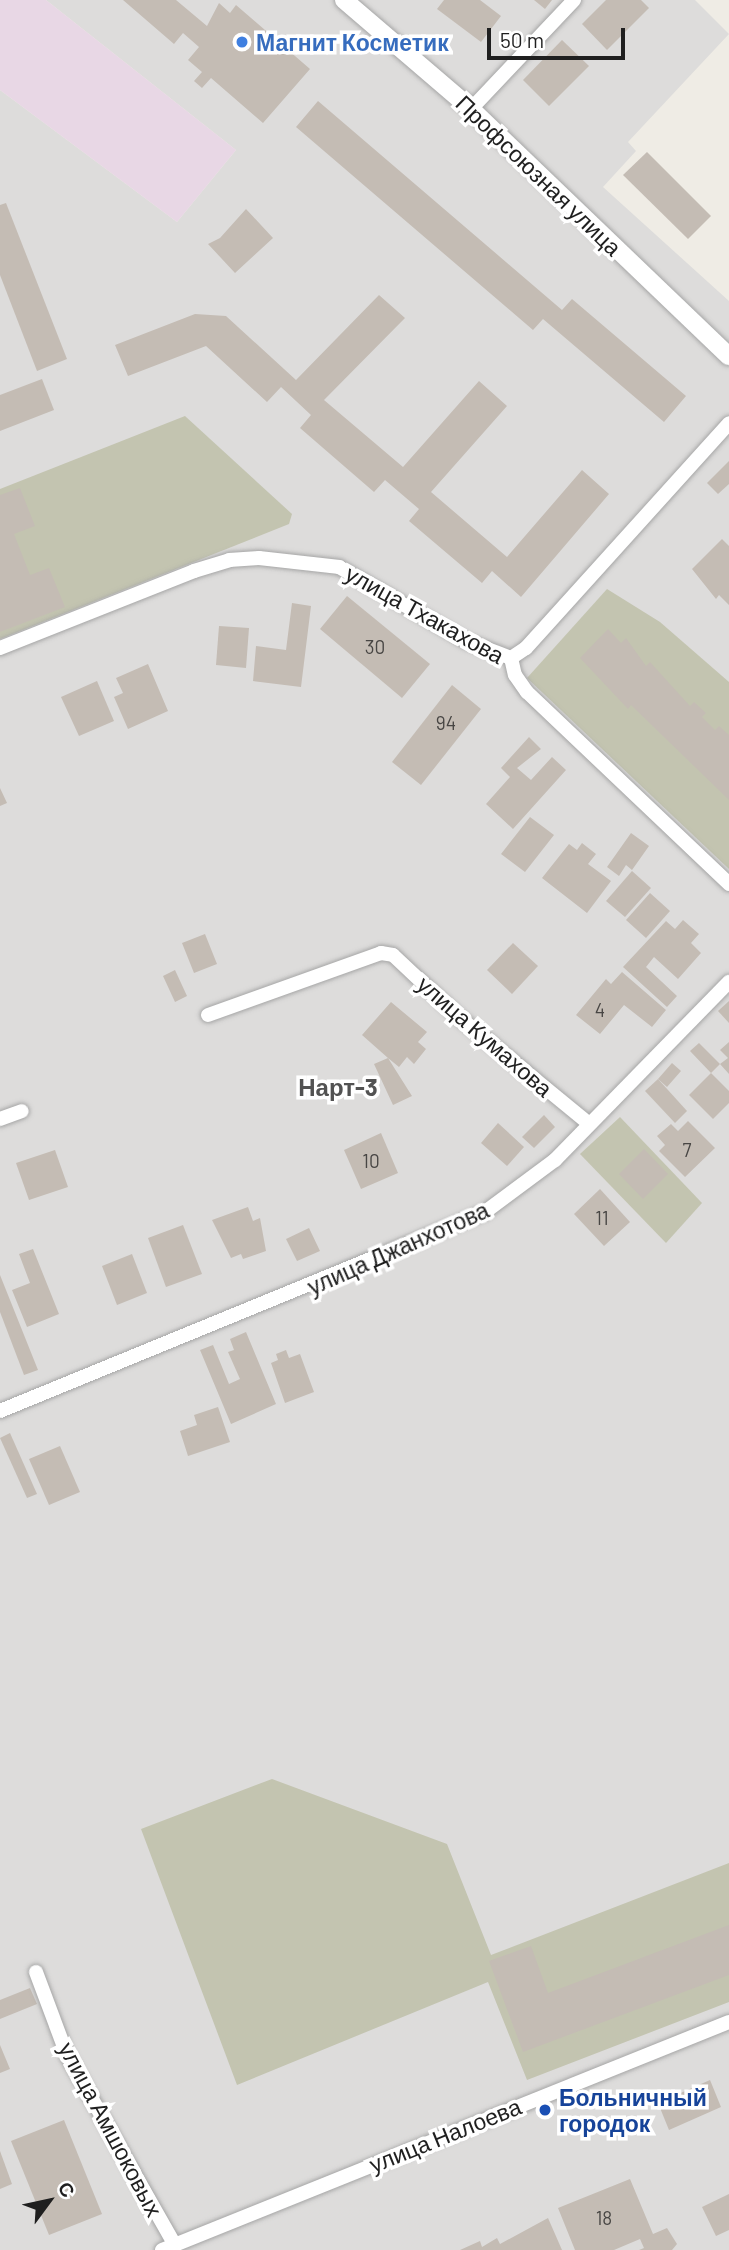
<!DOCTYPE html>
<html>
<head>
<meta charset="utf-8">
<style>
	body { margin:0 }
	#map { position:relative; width:729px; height:2250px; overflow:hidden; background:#efece5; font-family:Barlow,sans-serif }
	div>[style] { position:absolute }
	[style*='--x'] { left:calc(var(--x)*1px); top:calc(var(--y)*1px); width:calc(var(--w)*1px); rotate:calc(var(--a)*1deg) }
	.residential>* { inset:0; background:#dddcdb }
	.industrial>* { inset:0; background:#e8d7e5 }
	.construction>* { inset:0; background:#c3c4b0 }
	.building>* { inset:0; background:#c4bcb4 }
	.roads { filter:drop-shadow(0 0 2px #a6a6a6) drop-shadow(0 0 2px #a6a6a6) }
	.minor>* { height:14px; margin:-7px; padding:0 7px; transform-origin:7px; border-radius:7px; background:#fff }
	.tertiary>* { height:18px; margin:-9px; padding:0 9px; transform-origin:9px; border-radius:9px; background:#fff }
	.dots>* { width:19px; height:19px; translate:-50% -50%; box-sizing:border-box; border:4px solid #fff; border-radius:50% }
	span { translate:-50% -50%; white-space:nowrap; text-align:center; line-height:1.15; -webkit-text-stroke:7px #fff; paint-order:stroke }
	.number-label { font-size:19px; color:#484644 }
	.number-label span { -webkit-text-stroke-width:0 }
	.shop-label { font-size:23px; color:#366cbe; font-weight:700 }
	.left { translate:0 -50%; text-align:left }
	.street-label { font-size:23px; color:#1f1f1f }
	.transit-label { font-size:23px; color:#164399; font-weight:700 }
	.neighbourhood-label { font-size:24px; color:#525252; font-weight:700 }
	.north { position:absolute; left:14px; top:2166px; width:70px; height:70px; -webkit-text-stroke:5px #fff; paint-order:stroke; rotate:57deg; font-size:19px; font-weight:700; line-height:28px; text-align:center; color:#1f1f1f }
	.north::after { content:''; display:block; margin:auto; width:24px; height:32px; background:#1f1f1f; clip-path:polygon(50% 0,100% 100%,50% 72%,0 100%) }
	.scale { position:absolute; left:487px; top:28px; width:138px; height:32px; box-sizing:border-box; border:4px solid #1f1f1f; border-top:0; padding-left:9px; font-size:21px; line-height:24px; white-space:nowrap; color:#1f1f1f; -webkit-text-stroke:5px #fff; paint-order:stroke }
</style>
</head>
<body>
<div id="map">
	<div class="residential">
		<i style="clip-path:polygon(46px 0,695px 0,729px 34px,628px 142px,636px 151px,603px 187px,729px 301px,729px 2250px,0 2250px,0 90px,177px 222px,236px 150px)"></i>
	</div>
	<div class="industrial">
		<i style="clip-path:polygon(0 0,46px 0,236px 150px,177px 222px,0 90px)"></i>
	</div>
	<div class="construction">
		<i style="clip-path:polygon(185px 416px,292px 514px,289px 524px,0 639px,0 489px)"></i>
		<i style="clip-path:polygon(607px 589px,660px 622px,729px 682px,729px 869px,527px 678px)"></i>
		<i style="clip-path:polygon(620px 1117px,702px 1203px,666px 1243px,580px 1154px)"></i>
		<i style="clip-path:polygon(272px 1779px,447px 1844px,491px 1955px,729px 1863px,729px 2002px,527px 2080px,488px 1982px,237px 2085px,141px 1829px)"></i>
	</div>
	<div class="building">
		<i style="clip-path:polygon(123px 0,176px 0,207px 26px,219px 3px,230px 13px,236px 5px,310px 69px,263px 123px,211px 78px,202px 88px,194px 81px,202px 72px,188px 60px,199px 47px,183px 33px,174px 44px)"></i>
		<i style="clip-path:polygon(444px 0,480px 0,501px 16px,481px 42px,437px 9px)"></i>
		<i style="clip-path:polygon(534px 0,552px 0,545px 9px)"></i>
		<i style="clip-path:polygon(606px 0,641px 0,649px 8px,607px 50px,582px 24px)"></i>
		<i style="clip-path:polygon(562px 40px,589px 66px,549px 106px,523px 80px)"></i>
		<i style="clip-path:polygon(318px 101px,562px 310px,572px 299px,686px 396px,664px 422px,543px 319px,533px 330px,296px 127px)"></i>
		<i style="clip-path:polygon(647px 152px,711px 216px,688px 239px,623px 175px)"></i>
		<i style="clip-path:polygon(6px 203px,67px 359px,37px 371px,0 275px,0 205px)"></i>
		<i style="clip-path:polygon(246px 209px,273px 238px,235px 273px,208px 244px,220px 238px)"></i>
		<i style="clip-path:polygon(379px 295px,405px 318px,324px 400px,403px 467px,479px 381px,507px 406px,431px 492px,507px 557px,582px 470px,609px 494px,521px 597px,492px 571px,482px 583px,409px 521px,419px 509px,385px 480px,374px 492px,300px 428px,311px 415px,281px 387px,267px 402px,206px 346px,128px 376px,115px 345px,195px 314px,226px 316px,296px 380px)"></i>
		<i style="clip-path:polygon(42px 379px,54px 410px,0 431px,0 395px)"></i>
		<i style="clip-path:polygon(729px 461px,729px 484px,718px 494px,707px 483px)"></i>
		<i style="clip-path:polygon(20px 488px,35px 526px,14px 534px,30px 575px,49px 568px,65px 607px,0 632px,0 495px)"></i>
		<i style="clip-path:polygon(722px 539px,729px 546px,729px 605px,719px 595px,716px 599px,692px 569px)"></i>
		<i style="clip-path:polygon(347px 596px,430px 664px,402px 698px,320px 629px)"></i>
		<i style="clip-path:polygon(292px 603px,311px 606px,301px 687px,253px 681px,256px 646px,286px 650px)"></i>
		<i style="clip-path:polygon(219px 626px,249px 628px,246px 668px,216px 665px)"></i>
		<i style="clip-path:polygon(608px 629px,621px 643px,626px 638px,646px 666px,650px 662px,690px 706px,694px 702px,706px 713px,702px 717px,715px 730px,719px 726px,729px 735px,729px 807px,729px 800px,631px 705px,628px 709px,580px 658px)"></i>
		<i style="clip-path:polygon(148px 664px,168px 711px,128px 729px,114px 697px,123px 693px,116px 678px)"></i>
		<i style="clip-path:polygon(97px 681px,114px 721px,79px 736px,61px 697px)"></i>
		<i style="clip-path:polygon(452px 685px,481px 709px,421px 785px,392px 762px)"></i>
		<i style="clip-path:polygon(529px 737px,541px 749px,517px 768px,531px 780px,552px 757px,566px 770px,513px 829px,486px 804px,510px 777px,501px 768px)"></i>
		<i style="clip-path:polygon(0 788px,7px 803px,0 806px)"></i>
		<i style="clip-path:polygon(530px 817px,554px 835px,525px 872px,501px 854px)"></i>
		<i style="clip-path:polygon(631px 833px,649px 846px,632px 870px,626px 865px,619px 876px,607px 867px)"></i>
		<i style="clip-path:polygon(582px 843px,596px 854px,588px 864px,611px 881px,587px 913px,542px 878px,569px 844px,577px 850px)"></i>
		<i style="clip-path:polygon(632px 871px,651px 888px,625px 917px,606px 901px)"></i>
		<i style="clip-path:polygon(650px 893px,670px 911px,646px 938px,626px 920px)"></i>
		<i style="clip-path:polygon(683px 920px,699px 934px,691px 943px,701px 953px,678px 979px,654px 957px,646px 967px,677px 996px,667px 1007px,623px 967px,666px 921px,675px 929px)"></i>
		<i style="clip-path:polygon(205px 934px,217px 964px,194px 973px,182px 943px)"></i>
		<i style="clip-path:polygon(513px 943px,538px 966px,512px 994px,487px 970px)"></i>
		<i style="clip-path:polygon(175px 970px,187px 996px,175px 1002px,163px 976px)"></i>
		<i style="clip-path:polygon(622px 972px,666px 1010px,652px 1027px,624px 1005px,600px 1034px,576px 1015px,606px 979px,611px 984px)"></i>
		<i style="clip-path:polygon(729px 1001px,729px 1023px,718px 1011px)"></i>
		<i style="clip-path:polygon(391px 1002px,427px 1032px,418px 1042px,426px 1049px,414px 1064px,407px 1057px,399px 1067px,388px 1058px,412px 1096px,393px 1105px,374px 1064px,388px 1058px,362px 1035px)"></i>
		<i style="clip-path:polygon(729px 1042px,729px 1074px,720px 1064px,711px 1073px,729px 1091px,729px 1103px,713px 1119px,689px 1095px,711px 1073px,690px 1051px,699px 1043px,720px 1064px,728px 1058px,720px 1050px)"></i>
		<i style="clip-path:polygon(672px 1063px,681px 1071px,667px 1087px,658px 1079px)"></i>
		<i style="clip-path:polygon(658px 1079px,687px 1111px,675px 1123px,645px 1091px)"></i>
		<i style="clip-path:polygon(544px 1115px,555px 1127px,534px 1148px,522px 1137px)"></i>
		<i style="clip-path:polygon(688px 1121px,715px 1148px,685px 1177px,659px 1151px,665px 1145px,657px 1136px,671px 1124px,678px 1131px)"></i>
		<i style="clip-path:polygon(498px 1123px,524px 1147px,507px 1166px,481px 1143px)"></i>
		<i style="clip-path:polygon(381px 1133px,398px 1173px,361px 1189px,344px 1150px)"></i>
		<i style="clip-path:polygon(644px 1149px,668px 1174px,643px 1199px,619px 1174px)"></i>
		<i style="clip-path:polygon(55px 1150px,68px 1187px,29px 1200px,16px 1163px)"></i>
		<i style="clip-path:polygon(600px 1189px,630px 1222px,604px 1246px,574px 1214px)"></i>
		<i style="clip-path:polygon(248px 1207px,253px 1221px,260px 1218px,266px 1251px,243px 1259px,241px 1254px,231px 1258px,212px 1220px)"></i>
		<i style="clip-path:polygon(183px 1225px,202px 1274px,166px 1287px,148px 1238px)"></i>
		<i style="clip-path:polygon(309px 1228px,320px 1251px,297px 1261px,286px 1239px)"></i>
		<i style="clip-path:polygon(33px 1249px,59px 1314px,27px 1327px,12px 1290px,30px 1283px,19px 1254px)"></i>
		<i style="clip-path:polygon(132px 1254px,147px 1293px,117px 1305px,102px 1266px)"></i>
		<i style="clip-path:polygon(0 1275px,38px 1370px,24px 1375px,0 1312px)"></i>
		<i style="clip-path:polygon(246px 1332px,276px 1404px,231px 1424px,200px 1350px,213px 1345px,229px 1384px,240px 1379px,228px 1352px,234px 1350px,230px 1339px)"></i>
		<i style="clip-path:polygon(286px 1350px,289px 1358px,300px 1354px,314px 1392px,285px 1403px,271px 1363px,278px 1360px,276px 1354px)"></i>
		<i style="clip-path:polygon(218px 1407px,230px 1442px,188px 1456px,180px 1431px,197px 1425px,194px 1415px)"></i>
		<i style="clip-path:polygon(10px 1433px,37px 1494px,27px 1498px,0 1438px)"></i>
		<i style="clip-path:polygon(60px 1446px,80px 1492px,49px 1505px,29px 1459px)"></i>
		<i style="clip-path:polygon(729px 1925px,729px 1975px,523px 2052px,489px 1961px,531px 1946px,548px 1993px)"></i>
		<i style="clip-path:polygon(30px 1988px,37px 2004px,0 2019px,0 2000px)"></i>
		<i style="clip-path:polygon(0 2045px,10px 2069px,0 2073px)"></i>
		<i style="clip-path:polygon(710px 2080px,721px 2107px,669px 2130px,658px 2103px)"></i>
		<i style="clip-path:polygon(64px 2120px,102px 2214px,49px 2235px,11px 2141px)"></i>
		<i style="clip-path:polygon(0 2151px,12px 2184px,0 2189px)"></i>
		<i style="clip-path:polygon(630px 2179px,653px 2234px,667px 2228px,677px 2244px,672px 2250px,639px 2250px,644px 2248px,640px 2239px,614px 2250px,575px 2250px,558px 2208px)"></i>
		<i style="clip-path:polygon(729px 2194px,729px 2230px,716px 2236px,702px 2207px)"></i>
		<i style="clip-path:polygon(548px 2218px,562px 2250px,460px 2250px,480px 2241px,482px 2247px,497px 2238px,500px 2244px)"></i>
	</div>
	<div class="roads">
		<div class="minor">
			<i style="--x:471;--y:109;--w:150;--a:-46.6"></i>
			<i style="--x:0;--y:648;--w:209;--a:-21.6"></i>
			<i style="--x:194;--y:571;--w:37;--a:-17"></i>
			<i style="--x:229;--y:560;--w:30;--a:-4"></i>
			<i style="--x:259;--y:558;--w:81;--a:6.4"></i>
			<i style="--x:339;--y:567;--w:147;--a:30.2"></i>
			<i style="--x:466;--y:641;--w:48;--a:20.7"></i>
			<i style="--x:511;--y:658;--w:18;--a:-34"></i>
			<i style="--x:526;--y:648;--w:303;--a:-47.9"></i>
			<i style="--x:511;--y:658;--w:17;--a:77"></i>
			<i style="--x:515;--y:675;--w:21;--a:55"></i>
			<i style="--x:527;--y:692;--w:279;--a:43.5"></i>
			<i style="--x:208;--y:1015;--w:184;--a:-19.7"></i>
			<i style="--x:381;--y:953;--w:12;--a:9"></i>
			<i style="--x:393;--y:955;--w:91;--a:43.2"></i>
			<i style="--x:459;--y:1017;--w:167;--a:39.4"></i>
			<i style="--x:0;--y:1119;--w:23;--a:-20"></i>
			<i style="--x:0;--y:1411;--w:524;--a:-22.31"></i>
			<i style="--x:485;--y:1212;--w:87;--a:-36.6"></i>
			<i style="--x:555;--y:1160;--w:249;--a:-45.7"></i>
			<i style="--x:36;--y:1972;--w:89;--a:69.5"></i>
			<i style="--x:67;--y:2055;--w:219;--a:60.4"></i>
			<i style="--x:162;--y:2250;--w:611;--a:-21.91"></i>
		</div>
		<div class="tertiary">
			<i style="--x:344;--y:0;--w:167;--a:40.6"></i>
			<i style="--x:471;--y:109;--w:357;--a:43.8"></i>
		</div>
	</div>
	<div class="dots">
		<i style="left:242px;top:42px;background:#3f7fe0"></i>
		<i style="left:545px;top:2110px;background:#1a4fb4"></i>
	</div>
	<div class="number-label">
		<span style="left:375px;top:647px">30</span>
		<span style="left:446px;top:723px">94</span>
		<span style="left:600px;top:1010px">4</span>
		<span style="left:687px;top:1150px">7</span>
		<span style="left:371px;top:1161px">10</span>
		<span style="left:602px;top:1218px">11</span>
		<span style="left:604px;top:2218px">18</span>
	</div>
	<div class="shop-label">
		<span class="left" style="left:256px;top:42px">Магнит Косметик</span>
	</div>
	<div class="street-label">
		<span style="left:539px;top:175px;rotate:44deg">Профсоюзная улица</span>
		<span style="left:425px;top:614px;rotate:29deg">улица Тхакахова</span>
		<span style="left:485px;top:1036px;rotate:41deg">улица Кумахова</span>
		<span style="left:398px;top:1248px;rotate:-24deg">улица Джанхотова</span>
		<span style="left:111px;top:2129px;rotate:62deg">улица Амшоковых</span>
		<span style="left:445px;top:2135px;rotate:-22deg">улица Налоева</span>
	</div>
	<div class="transit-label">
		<span class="left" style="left:559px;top:2110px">Больничный<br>городок</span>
	</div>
	<div class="neighbourhood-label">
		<span style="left:338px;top:1087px">Нарт-3</span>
	</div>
	<div class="north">С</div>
	<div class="scale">50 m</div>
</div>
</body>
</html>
